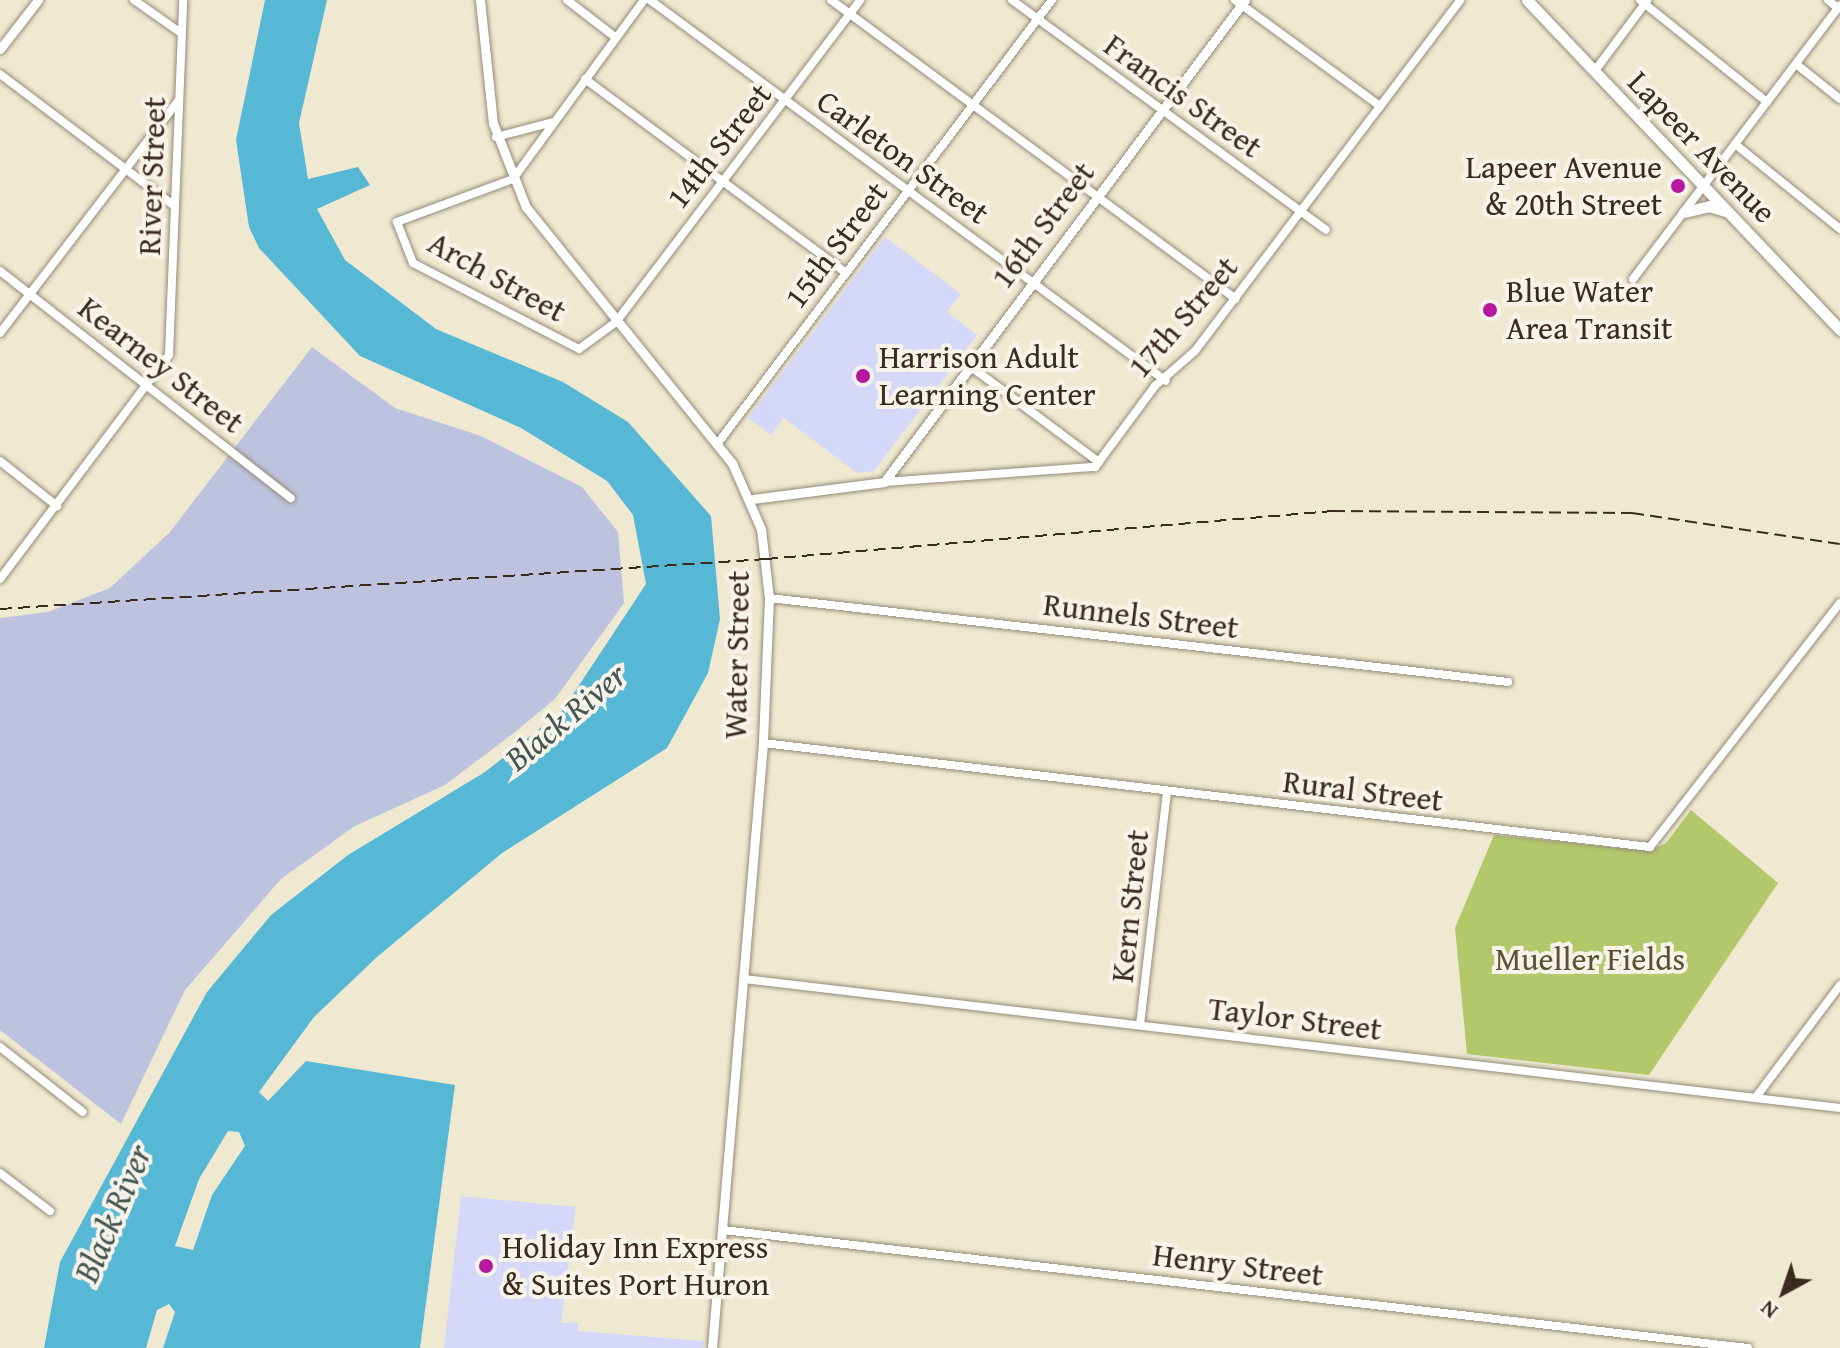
<!DOCTYPE html>
<style>
body{margin:0}
#map{position:relative;width:1840px;height:1348px;overflow:hidden;background:#efe9d1;font-family:"Gentium Book Plus",serif}
div>[style]{position:absolute}
[style*='--x']{left:calc(var(--x)*1px);top:calc(var(--y)*1px);width:calc(var(--w)*1px);rotate:calc(var(--a)*1deg)}
.built>*{inset:0;background:#d5d8f9}
.industrial>*{inset:0;background:#bdc3de}
.green>*{inset:0;background:#b3c76b}
.water>*{inset:0;background:#57b8d6}
.roads{filter:drop-shadow(0 0 2px #958a78) drop-shadow(0 0 2px #958a78)}
.minor>*{height:8px;margin:-4px;padding:0 4px;transform-origin:4px;border-radius:4px;background:#fff}
.tertiary>*{height:9px;margin:-4.5px;padding:0 4.5px;transform-origin:4.5px;border-radius:4.5px;background:#fff}
.secondary>*{height:11px;margin:-5.5px;padding:0 5.5px;transform-origin:5.5px;border-radius:5.5px;background:#fff}
.rail>*{height:2px;margin-top:-1px;transform-origin:0;background:repeating-linear-gradient(90deg,#3b2a1e 0 12px,transparent 0 18px)}
.dots>*{width:22px;height:22px;translate:-50% -50%;box-sizing:border-box;border:4px solid #f7f3e8;border-radius:50%}
span{translate:-50% -50%;white-space:nowrap;text-align:center;line-height:1.15;-webkit-text-stroke:8px #f7f3e8;paint-order:stroke}
.street-label{font-size:32px;color:#3b2a1e}
.poi-label{font-size:32px;color:#3b2a1e}
.right{translate:-100% -50%;text-align:right}
.left{translate:0 -50%;text-align:left}
.park-label{font-size:32px;color:#595131}
.water-label{font-size:34px;color:#435555;font-style:italic}
.north{position:absolute;left:1744px;top:1252px;width:80px;height:80px;-webkit-text-stroke:6px #f7f3e8;paint-order:stroke;rotate:220deg;font-size:22px;font-weight:700;line-height:32px;text-align:center;color:#3b2a1e}
.north::after{content:'';display:block;margin:auto;width:28px;height:36px;background:#3b2a1e;clip-path:polygon(50% 0,100% 100%,50% 72%,0 100%)}
</style>
<div id="map">
<div class="built">
<i style="clip-path:polygon(885px 237px,961px 294px,947px 312px,977px 335px,874px 471px,857px 473px,784px 418px,771px 435px,748px 418px)"></i>
<i style="clip-path:polygon(461px 1196px,576px 1207px,561px 1323px,578px 1322px,578px 1331px,704px 1341px,703px 1348px,444px 1348px)"></i>
</div>
<div class="industrial">
<i style="clip-path:polygon(312px 347px,395px 408px,481px 436px,582px 487px,618px 532px,624px 603px,555px 699px,515px 732px,445px 785px,355px 826px,281px 879px,185px 990px,121px 1124px,0 1030px,0 618px,48px 612px,110px 588px,170px 532px)"></i>
</div>
<div class="green">
<i style="clip-path:polygon(1691px 810px,1778px 883px,1649px 1075px,1467px 1054px,1455px 928px,1494px 835px,1649px 851px,1666px 843px)"></i>
</div>
<div class="water">
<i style="clip-path:polygon(evenodd,265px 0,327px 0,299px 123px,308px 179px,358px 167px,370px 185px,317px 209px,345px 260px,436px 329px,563px 382px,628px 422px,711px 516px,720px 619px,708px 673px,667px 748px,502px 853px,377px 957px,314px 1017px,259px 1092px,268px 1101px,306px 1061px,455px 1085px,420px 1348px,163px 1348px,175px 1312px,169px 1304px,157px 1310px,146px 1348px,44px 1348px,60px 1262px,207px 992px,271px 915px,348px 855px,485px 772px,562px 711px,646px 584px,633px 515px,607px 481px,521px 428px,360px 356px,259px 248px,249px 227px,236px 140px,265px 0,228px 1131px,239px 1132px,245px 1146px,212px 1195px,193px 1250px,175px 1246px,199px 1179px,228px 1131px)"></i>
</div>
<div class="roads">
<div class="minor">
<i style="--x:134;--y:0;--w:57;--a:35.1"></i>
<i style="--x:567;--y:0;--w:61;--a:37.6"></i>
<i style="--x:644;--y:0;--w:222;--a:126.2"></i>
<i style="--x:513;--y:179;--w:124;--a:159.7"></i>
<i style="--x:397;--y:222;--w:44;--a:68.7"></i>
<i style="--x:413;--y:263;--w:187;--a:27.4"></i>
<i style="--x:579;--y:349;--w:46;--a:-36.1"></i>
<i style="--x:616;--y:322;--w:404;--a:-52.8"></i>
<i style="--x:650;--y:0;--w:641;--a:36.44"></i>
<i style="--x:831;--y:0;--w:503;--a:36.44"></i>
<i style="--x:1012;--y:0;--w:389;--a:36.2"></i>
<i style="--x:1235;--y:0;--w:180;--a:36.2"></i>
<i style="--x:1640;--y:0;--w:163;--a:38.8"></i>
<i style="--x:1828;--y:0;--w:13;--a:39"></i>
<i style="--x:1796;--y:64;--w:56;--a:38.5"></i>
<i style="--x:1594;--y:72;--w:89;--a:-53.3"></i>
<i style="--x:0;--y:74;--w:216;--a:37.1"></i>
<i style="--x:585;--y:79;--w:324;--a:36.6"></i>
<i style="--x:496;--y:137;--w:59;--a:-14.7"></i>
<i style="--x:1735;--y:144;--w:135;--a:39"></i>
<i style="--x:0;--y:271;--w:369;--a:38"></i>
<i style="--x:1633;--y:279;--w:343;--a:-52.9"></i>
<i style="--x:0;--y:333;--w:292;--a:-52.5"></i>
<i style="--x:970;--y:366;--w:161;--a:36.7"></i>
<i style="--x:718;--y:443;--w:555;--a:-52.99"></i>
<i style="--x:0;--y:461;--w:73;--a:38.3"></i>
<i style="--x:884;--y:482;--w:212;--a:-4.1"></i>
<i style="--x:1095;--y:467;--w:101;--a:-53.5"></i>
<i style="--x:1155;--y:386;--w:53;--a:-41.2"></i>
<i style="--x:1195;--y:351;--w:440;--a:-52.9"></i>
<i style="--x:0;--y:579;--w:281;--a:-53"></i>
<i style="--x:169;--y:355;--w:355;--a:-87.7"></i>
<i style="--x:769;--y:598;--w:744;--a:6.48"></i>
<i style="--x:763;--y:743;--w:893;--a:6.69"></i>
<i style="--x:1650;--y:847;--w:309;--a:-52.1"></i>
<i style="--x:744;--y:979;--w:1104;--a:6.71"></i>
<i style="--x:1140;--y:1025;--w:234;--a:-83.4"></i>
<i style="--x:0;--y:1047;--w:105;--a:38.1"></i>
<i style="--x:1756;--y:1097;--w:140;--a:-53.1"></i>
<i style="--x:0;--y:1173;--w:63;--a:37.2"></i>
<i style="--x:723;--y:1230;--w:1032;--a:6.57"></i>
</div>
<div class="tertiary">
<i style="--x:480;--y:0;--w:124;--a:84"></i>
<i style="--x:493;--y:123;--w:90;--a:68.6"></i>
<i style="--x:526;--y:207;--w:329;--a:51.2"></i>
<i style="--x:732;--y:463;--w:72;--a:66.3"></i>
<i style="--x:761;--y:529;--w:69;--a:83.4"></i>
<i style="--x:769;--y:598;--w:145;--a:92.4"></i>
<i style="--x:763;--y:743;--w:607;--a:94.82"></i>
<i style="--x:0;--y:49;--w:62;--a:-52.2"></i>
<i style="--x:753;--y:499;--w:132;--a:-7.4"></i>
<i style="--x:884;--y:482;--w:602;--a:-53.17"></i>
</div>
<div class="secondary">
<i style="--x:1527;--y:0;--w:455;--a:46.5"></i>
<i style="--x:1684;--y:212;--w:26;--a:-13"></i>
<i style="--x:1709;--y:206;--w:17;--a:17"></i>
</div>
</div>
<div class="rail">
<i style="--x:0;--y:609;--w:768;--a:-3.73"></i>
<i style="--x:766;--y:559;--w:569;--a:-4.84"></i>
<i style="--x:1333;--y:511;--w:299;--a:0.4"></i>
<i style="--x:1632;--y:513;--w:210;--a:8.5"></i>
</div>
<div class="dots">
<i style="left:1678px;top:186px;background:#b5179e"></i>
<i style="left:1490px;top:310px;background:#b5179e"></i>
<i style="left:863px;top:376px;background:#b5179e"></i>
<i style="left:486px;top:1266px;background:#b5179e"></i>
</div>
<div class="street-label">
<span style="left:1183px;top:96px;rotate:36deg">Francis Street</span>
<span style="left:719px;top:146px;rotate:-52deg">14th Street</span>
<span style="left:1702px;top:147px;rotate:46deg">Lapeer Avenue</span>
<span style="left:903px;top:157px;rotate:36deg">Carleton Street</span>
<span style="left:152px;top:176px;rotate:-88deg">River Street</span>
<span style="left:1043px;top:225px;rotate:-53deg">16th Street</span>
<span style="left:836px;top:245px;rotate:-53deg">15th Street</span>
<span style="left:497px;top:277px;rotate:29deg">Arch Street</span>
<span style="left:1183px;top:317px;rotate:-49deg">17th Street</span>
<span style="left:161px;top:365px;rotate:38deg">Kearney Street</span>
<span style="left:1141px;top:616px;rotate:7deg">Runnels Street</span>
<span style="left:737px;top:655px;rotate:-89deg">Water Street</span>
<span style="left:1363px;top:791px;rotate:7deg">Rural Street</span>
<span style="left:1130px;top:906px;rotate:-84deg">Kern Street</span>
<span style="left:1295px;top:1019px;rotate:7deg">Taylor Street</span>
<span style="left:1238px;top:1265px;rotate:7deg">Henry Street</span>
</div>
<div class="poi-label">
<span class="right" style="left:1662px;top:186px">Lapeer Avenue<br>&amp; 20th Street</span>
<span class="left" style="left:1506px;top:310px">Blue Water<br>Area Transit</span>
<span class="left" style="left:879px;top:376px">Harrison Adult<br>Learning Center</span>
<span class="left" style="left:502px;top:1266px">Holiday Inn Express<br>&amp; Suites Port Huron</span>
</div>
<div class="park-label">
<span style="left:1590px;top:959px">Mueller Fields</span>
</div>
<div class="water-label">
<span style="left:565px;top:716px;rotate:-40deg">Black River</span>
<span style="left:112px;top:1213px;rotate:-67deg">Black River</span>
</div>
<div class="north">N</div>
</div>
